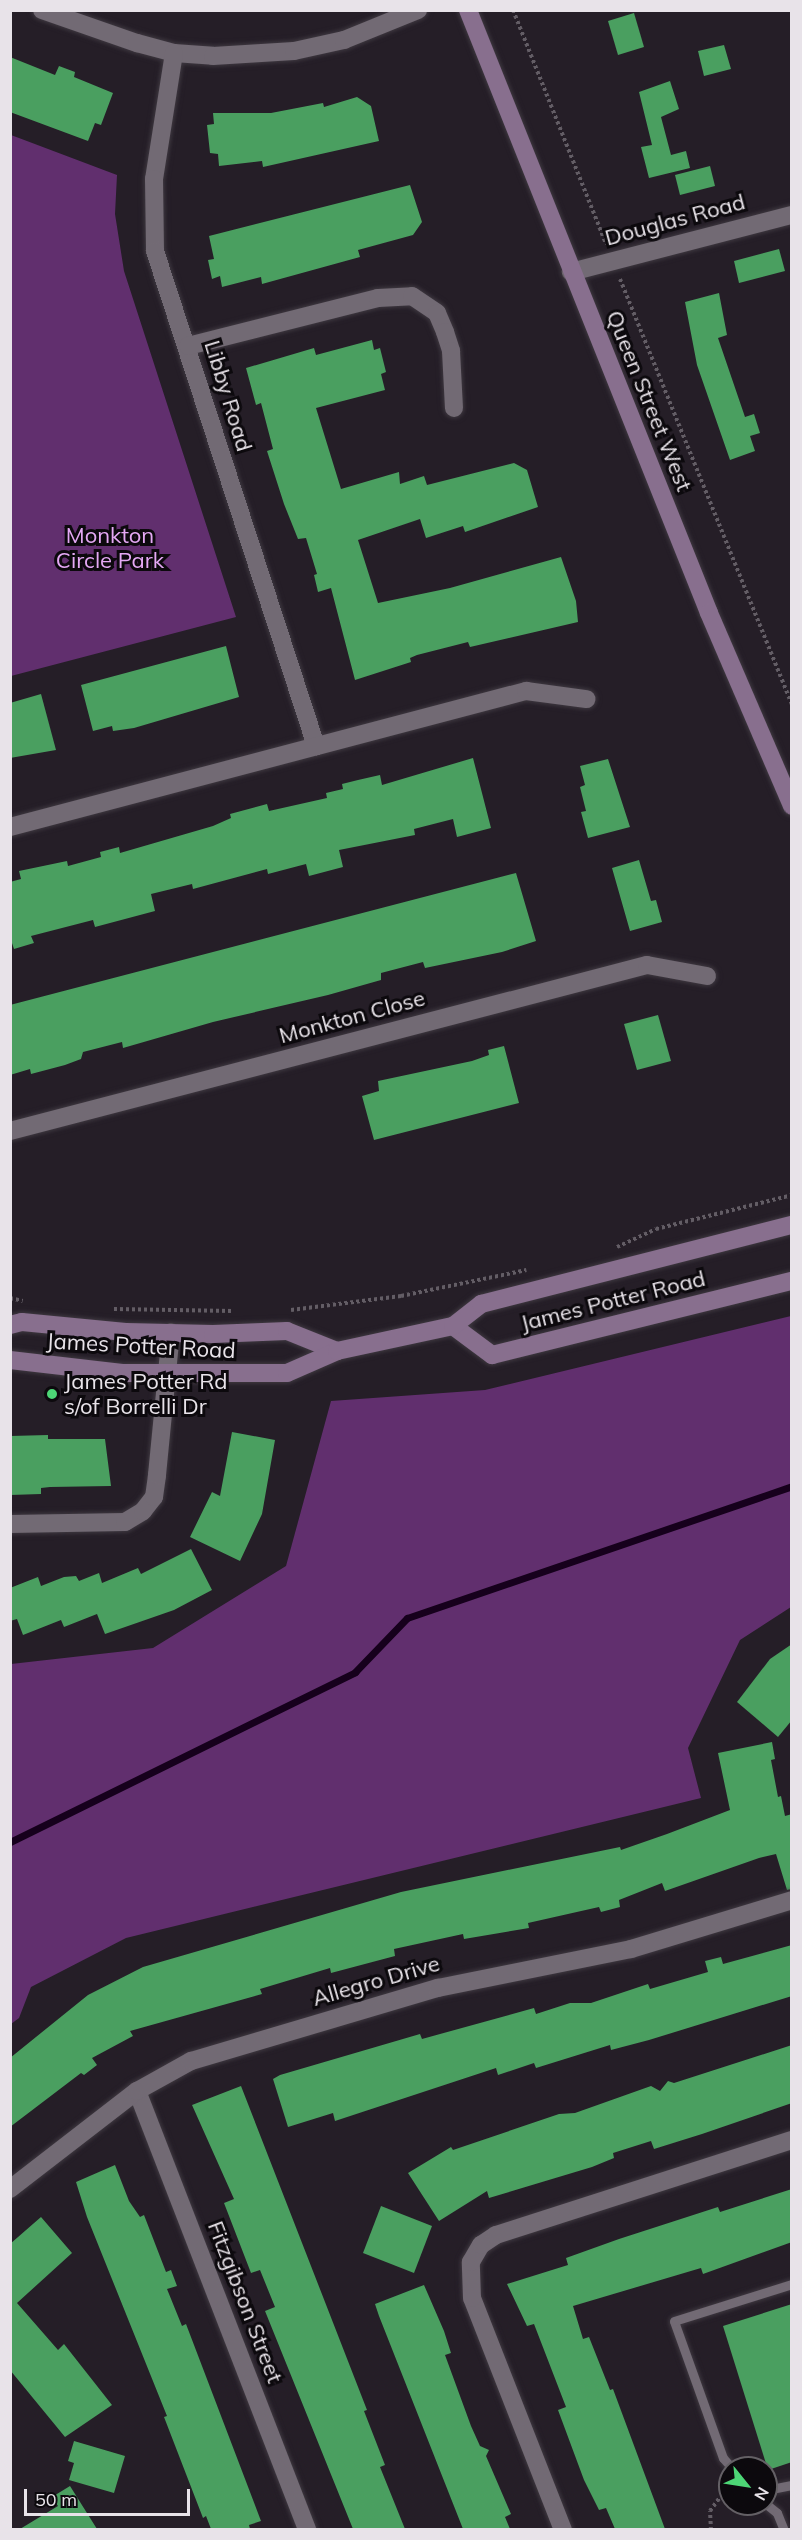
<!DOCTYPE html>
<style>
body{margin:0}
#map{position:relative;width:802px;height:2540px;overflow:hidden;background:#251e27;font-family:Mulish,sans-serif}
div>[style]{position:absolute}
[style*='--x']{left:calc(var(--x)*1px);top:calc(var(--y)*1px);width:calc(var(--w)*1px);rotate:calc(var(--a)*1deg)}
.green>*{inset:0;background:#612f6e}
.stream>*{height:7px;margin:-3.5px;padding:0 3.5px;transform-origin:3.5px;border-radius:3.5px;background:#16001c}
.building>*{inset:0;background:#4a9f60}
.path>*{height:4px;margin-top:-2px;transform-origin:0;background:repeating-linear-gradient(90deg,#635d65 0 3px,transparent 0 6px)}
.roads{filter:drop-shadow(0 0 2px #3e3840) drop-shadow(0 0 2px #3e3840)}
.service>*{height:9px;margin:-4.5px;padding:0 4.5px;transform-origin:4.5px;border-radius:4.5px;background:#726a74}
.minor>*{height:18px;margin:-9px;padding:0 9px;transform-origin:9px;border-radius:9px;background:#726a74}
.secondary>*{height:18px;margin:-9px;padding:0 9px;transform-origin:9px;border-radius:9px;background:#886f8e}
.dots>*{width:16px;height:16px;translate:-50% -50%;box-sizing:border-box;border:3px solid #0c090d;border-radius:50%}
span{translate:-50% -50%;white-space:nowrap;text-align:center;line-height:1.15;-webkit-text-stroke:6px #0c090d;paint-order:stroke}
.street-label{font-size:22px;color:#e8e3e9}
.park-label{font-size:22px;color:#e5a8f5}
.poi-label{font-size:22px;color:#e8e3e9}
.left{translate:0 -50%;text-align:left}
.frame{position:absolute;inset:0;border:12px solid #e8e3e9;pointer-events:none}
.north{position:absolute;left:718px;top:2456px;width:60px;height:60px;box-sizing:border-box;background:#0c090d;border:2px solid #646065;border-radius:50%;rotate:120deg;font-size:16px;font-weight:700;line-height:24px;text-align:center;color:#e8e3e9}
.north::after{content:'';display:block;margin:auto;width:21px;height:27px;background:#4dd676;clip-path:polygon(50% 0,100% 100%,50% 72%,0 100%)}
.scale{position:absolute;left:24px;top:2489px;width:166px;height:27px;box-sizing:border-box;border:3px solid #e8e3e9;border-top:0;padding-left:8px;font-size:18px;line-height:21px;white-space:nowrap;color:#e8e3e9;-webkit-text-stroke:4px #0c090d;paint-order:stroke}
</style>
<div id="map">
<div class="green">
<i style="clip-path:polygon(11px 135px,117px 175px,115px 214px,124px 271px,236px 617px,11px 676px)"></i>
<i style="clip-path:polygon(791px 1316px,791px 1607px,740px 1640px,688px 1748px,701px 1798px,126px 1938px,31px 1987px,19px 2018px,11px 2024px,11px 1664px,153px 1648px,286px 1566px,331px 1401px,485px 1390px)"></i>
</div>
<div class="stream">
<i style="--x:10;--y:1842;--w:385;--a:-26.2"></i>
<i style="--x:355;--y:1672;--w:75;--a:-46.1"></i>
<i style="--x:407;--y:1618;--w:407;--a:-18.9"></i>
</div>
<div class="building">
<i style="clip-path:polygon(634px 13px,644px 47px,618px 55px,608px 21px)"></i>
<i style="clip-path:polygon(724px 45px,731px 69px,704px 76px,698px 51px)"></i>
<i style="clip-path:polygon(10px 57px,55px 75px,59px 66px,75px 72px,74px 77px,113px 93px,101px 125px,95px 123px,88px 141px,10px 112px)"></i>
<i style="clip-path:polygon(670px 81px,679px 109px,661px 117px,671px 155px,686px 151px,690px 168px,649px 178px,641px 147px,652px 145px,639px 92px)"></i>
<i style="clip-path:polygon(357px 97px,371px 106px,379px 141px,263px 167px,262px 161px,219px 166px,218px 154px,210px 153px,207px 125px,214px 124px,213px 113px,271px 113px,323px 103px,324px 107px)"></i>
<i style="clip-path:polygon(710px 166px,715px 186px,680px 195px,675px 175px)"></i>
<i style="clip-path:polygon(410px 185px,422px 222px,413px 235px,358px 250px,360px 257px,262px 284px,261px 277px,222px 287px,220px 276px,212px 279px,208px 260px,214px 259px,209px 236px)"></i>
<i style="clip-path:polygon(779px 249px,785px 271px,739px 283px,734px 261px)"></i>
<i style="clip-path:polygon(719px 293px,727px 335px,718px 338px,745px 417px,754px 414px,760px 433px,750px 436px,755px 451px,730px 460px,697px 365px,685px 302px)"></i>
<i style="clip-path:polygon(372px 340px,374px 350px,380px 348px,386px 372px,381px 374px,385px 390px,316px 408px,341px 489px,399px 472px,400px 484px,424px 476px,427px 485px,514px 463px,527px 470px,538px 507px,465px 532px,463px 526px,426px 538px,420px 519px,358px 540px,378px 603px,450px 588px,561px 557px,576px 601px,578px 622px,470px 647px,468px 642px,417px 655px,410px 658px,411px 662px,355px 680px,331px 588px,318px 592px,314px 575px,317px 574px,306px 538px,298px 539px,284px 504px,267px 451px,273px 449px,261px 403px,256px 405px,246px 368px,314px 348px,316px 355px)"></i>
<i style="clip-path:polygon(226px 646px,239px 697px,134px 728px,113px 731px,112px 726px,93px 731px,81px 685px)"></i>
<i style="clip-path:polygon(41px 694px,56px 750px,10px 758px,10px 703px)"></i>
<i style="clip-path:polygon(473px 758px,491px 828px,457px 837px,453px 819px,414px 829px,415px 835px,339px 850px,343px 867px,309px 876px,306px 864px,268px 874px,267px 869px,193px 889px,192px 884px,151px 894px,155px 911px,95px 927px,93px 920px,31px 936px,34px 943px,14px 949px,10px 937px,10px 882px,21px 879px,19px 871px,67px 861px,68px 866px,101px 857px,100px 852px,119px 847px,120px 853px,213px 826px,231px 818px,230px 814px,267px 804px,269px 811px,327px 798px,326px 793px,343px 789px,342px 784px,358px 780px,380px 775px,382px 785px)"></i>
<i style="clip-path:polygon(608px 759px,630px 827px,588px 838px,581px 812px,586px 811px,580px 787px,585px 785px,580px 766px)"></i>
<i style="clip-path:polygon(639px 860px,651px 901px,656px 900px,662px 922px,630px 931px,612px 868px)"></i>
<i style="clip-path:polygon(516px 873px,536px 941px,502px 952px,425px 968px,423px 962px,381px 973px,381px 980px,328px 995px,213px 1022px,123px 1048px,122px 1042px,83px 1052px,81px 1059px,65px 1065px,31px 1074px,30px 1069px,10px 1075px,10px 1005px)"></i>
<i style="clip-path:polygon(658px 1015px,671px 1061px,637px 1070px,624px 1024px)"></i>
<i style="clip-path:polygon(504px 1046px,519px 1103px,374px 1140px,362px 1096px,379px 1091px,378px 1081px,472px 1061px,489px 1055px,488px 1050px)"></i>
<i style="clip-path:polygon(232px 1432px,275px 1440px,262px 1514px,240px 1561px,190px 1537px,212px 1492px,220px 1496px)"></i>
<i style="clip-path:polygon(48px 1435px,48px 1439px,105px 1439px,111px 1486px,50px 1487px,41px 1488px,41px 1494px,10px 1495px,10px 1436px)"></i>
<i style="clip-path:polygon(191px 1549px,212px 1590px,174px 1610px,105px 1634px,97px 1614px,64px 1627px,61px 1620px,23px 1635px,17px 1619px,10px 1621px,10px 1588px,38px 1577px,41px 1586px,64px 1577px,76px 1576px,79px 1581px,99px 1573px,102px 1583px,138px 1568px,141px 1574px)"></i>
<i style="clip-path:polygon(792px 1644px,792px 1720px,778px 1737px,737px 1702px,770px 1659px)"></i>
<i style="clip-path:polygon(772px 1742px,775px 1759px,771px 1760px,778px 1797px,781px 1796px,785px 1816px,792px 1814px,792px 1889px,787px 1890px,776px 1854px,759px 1858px,665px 1891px,662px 1883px,619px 1900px,620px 1907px,601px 1912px,599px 1907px,528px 1923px,529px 1928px,464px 1939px,463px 1934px,394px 1949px,395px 1956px,331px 1973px,330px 1968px,260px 1989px,262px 1994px,130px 2031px,133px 2036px,92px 2058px,97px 2065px,84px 2075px,81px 2073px,10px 2127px,10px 2058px,88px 1995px,143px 1967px,401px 1892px,620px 1847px,621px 1850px,667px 1834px,730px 1810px,718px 1753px)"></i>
<i style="clip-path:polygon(792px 1945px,792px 1996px,649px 2040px,611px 2050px,610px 2045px,536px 2068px,534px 2063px,498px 2075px,496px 2068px,335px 2121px,333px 2113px,288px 2127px,273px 2079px,280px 2075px,420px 2034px,422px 2039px,534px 2008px,536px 2014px,570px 2003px,591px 2003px,648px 1984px,650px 1989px,708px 1972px,705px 1961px,721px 1957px,723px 1964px)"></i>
<i style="clip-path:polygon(792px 2045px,792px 2103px,702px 2134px,654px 2149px,651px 2141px,613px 2153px,614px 2158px,592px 2167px,489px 2198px,487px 2191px,439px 2221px,408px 2173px,451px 2147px,453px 2150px,559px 2114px,575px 2113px,651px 2086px,660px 2091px,668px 2081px,674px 2083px)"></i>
<i style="clip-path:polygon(241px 2086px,367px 2410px,364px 2411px,385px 2465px,380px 2467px,405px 2529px,353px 2529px,265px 2311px,275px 2307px,260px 2270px,251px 2273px,224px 2203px,234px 2199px,192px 2105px)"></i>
<i style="clip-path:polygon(115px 2165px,129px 2201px,140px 2217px,144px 2215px,166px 2272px,171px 2270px,177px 2286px,167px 2289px,182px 2326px,186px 2324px,261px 2521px,249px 2525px,250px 2529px,211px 2529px,206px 2516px,203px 2518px,164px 2417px,167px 2416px,87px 2217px,76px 2182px)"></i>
<i style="clip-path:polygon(792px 2189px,792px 2242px,703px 2274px,701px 2268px,573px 2306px,583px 2339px,589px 2337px,610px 2390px,613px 2389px,665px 2529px,615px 2529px,606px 2508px,599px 2510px,584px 2480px,558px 2410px,566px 2407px,534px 2324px,527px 2326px,507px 2284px,568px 2265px,566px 2258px,619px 2239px,718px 2207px,720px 2212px)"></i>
<i style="clip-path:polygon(381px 2206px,432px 2226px,414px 2273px,363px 2253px)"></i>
<i style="clip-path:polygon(41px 2217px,72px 2253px,17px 2303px,58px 2350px,64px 2344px,112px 2405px,65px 2437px,10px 2370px,10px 2244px)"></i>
<i style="clip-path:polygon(424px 2285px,444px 2331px,451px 2353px,445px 2355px,471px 2426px,480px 2446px,489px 2450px,486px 2456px,511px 2514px,505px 2517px,510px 2529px,463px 2529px,379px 2316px,375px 2304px)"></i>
<i style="clip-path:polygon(792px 2304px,792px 2462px,768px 2470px,723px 2326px)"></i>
<i style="clip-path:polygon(74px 2441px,125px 2456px,114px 2493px,69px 2480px,74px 2463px,68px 2461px)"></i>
<i style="clip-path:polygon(70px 2486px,97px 2529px,20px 2529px,58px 2506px,52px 2497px)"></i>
</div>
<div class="path">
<i style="--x:513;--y:10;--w:252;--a:68.3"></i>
<i style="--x:620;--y:279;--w:459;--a:68"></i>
<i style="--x:617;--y:1247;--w:43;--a:-24.8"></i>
<i style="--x:656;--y:1229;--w:140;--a:-14"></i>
<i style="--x:10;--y:1298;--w:13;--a:13"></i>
<i style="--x:114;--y:1309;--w:119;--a:1"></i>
<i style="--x:291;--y:1310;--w:111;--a:-7.3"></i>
<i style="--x:401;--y:1296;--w:128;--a:-11.7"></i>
<i style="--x:711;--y:2530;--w:19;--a:-93"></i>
<i style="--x:710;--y:2511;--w:17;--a:-54"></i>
</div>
<div class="roads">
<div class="service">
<i style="--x:732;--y:2468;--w:13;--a:-132"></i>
<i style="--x:723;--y:2458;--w:145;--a:-109.7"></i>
<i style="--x:674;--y:2321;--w:124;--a:-17.4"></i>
<i style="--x:766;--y:2490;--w:26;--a:-11"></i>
<i style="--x:766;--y:2504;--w:14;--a:39"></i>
<i style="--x:777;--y:2513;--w:18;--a:68"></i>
</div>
<div class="minor">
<i style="--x:42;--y:10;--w:101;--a:19.2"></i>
<i style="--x:137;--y:43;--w:38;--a:15"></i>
<i style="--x:174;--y:53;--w:39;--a:4"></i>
<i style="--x:213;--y:56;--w:81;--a:-3.5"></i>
<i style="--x:294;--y:51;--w:51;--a:-12.4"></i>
<i style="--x:344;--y:40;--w:80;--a:-22.1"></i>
<i style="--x:174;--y:53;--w:128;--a:99"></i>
<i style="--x:154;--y:179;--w:72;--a:89.2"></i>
<i style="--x:155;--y:251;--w:521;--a:71.98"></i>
<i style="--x:571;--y:272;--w:228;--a:-14.5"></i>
<i style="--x:188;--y:346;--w:196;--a:-14.2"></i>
<i style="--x:378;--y:298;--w:34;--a:-3"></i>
<i style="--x:412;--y:296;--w:30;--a:34"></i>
<i style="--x:437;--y:313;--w:21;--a:67"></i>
<i style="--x:445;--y:332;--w:20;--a:72"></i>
<i style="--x:451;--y:351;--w:57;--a:87"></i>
<i style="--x:10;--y:827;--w:534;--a:-14.77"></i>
<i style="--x:526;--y:691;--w:61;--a:7.6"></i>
<i style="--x:10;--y:1131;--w:658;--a:-14.61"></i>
<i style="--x:647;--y:965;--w:61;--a:10.4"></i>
<i style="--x:10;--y:1524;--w:115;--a:-1"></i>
<i style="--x:125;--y:1522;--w:21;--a:-31"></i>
<i style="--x:143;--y:1511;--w:18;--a:-52"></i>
<i style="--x:154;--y:1497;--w:22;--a:-82"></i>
<i style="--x:157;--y:1475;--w:143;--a:-84.4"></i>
<i style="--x:137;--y:2091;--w:471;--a:68.8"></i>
<i style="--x:10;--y:2189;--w:160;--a:-37.7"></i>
<i style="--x:137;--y:2091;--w:62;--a:-29.1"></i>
<i style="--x:191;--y:2061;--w:258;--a:-16.5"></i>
<i style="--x:438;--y:1988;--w:197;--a:-11.4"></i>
<i style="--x:631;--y:1949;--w:168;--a:-16.9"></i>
<i style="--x:563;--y:2530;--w:249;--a:-111.4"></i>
<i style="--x:472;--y:2298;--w:36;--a:-92"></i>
<i style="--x:471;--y:2262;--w:20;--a:-60"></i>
<i style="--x:481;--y:2245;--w:18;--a:-34"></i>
<i style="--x:496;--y:2235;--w:311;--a:-17.8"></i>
</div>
<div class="secondary">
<i style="--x:468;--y:10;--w:649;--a:68.21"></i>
<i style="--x:709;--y:613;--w:210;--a:66.7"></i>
<i style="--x:10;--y:1325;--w:12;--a:-14"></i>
<i style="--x:22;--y:1322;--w:104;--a:5.5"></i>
<i style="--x:126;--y:1332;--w:87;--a:1.3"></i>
<i style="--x:213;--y:1334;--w:74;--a:-2.3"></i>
<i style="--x:287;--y:1331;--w:54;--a:21.8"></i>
<i style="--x:453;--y:1326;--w:49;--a:36.6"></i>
<i style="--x:492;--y:1355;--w:309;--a:-13.9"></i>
<i style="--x:10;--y:1360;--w:113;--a:6.6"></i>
<i style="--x:122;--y:1373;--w:165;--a:0"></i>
<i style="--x:287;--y:1373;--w:55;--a:-23.7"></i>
<i style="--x:337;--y:1351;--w:119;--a:-12.2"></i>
<i style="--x:453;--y:1326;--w:36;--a:-38"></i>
<i style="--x:481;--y:1304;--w:321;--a:-14.3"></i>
</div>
</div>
<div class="dots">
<i style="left:52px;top:1394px;background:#4dd676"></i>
</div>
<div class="street-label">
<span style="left:675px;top:220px;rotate:-15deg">Douglas Road</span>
<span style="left:228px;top:396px;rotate:73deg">Libby Road</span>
<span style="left:649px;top:401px;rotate:68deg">Queen Street West</span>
<span style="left:352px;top:1017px;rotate:-15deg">Monkton Close</span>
<span style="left:613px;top:1301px;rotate:-14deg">James Potter Road</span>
<span style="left:141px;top:1346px;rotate:3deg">James Potter Road</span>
<span style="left:376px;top:1981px;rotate:-16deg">Allegro Drive</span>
<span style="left:245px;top:2302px;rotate:69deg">Fitzgibson Street</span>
</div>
<div class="park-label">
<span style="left:110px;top:548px">Monkton<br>Circle Park</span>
</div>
<div class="poi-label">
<span class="left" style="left:64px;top:1394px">James Potter Rd<br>s/of Borrelli Dr</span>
</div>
<div class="frame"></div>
<div class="north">N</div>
<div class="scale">50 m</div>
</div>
